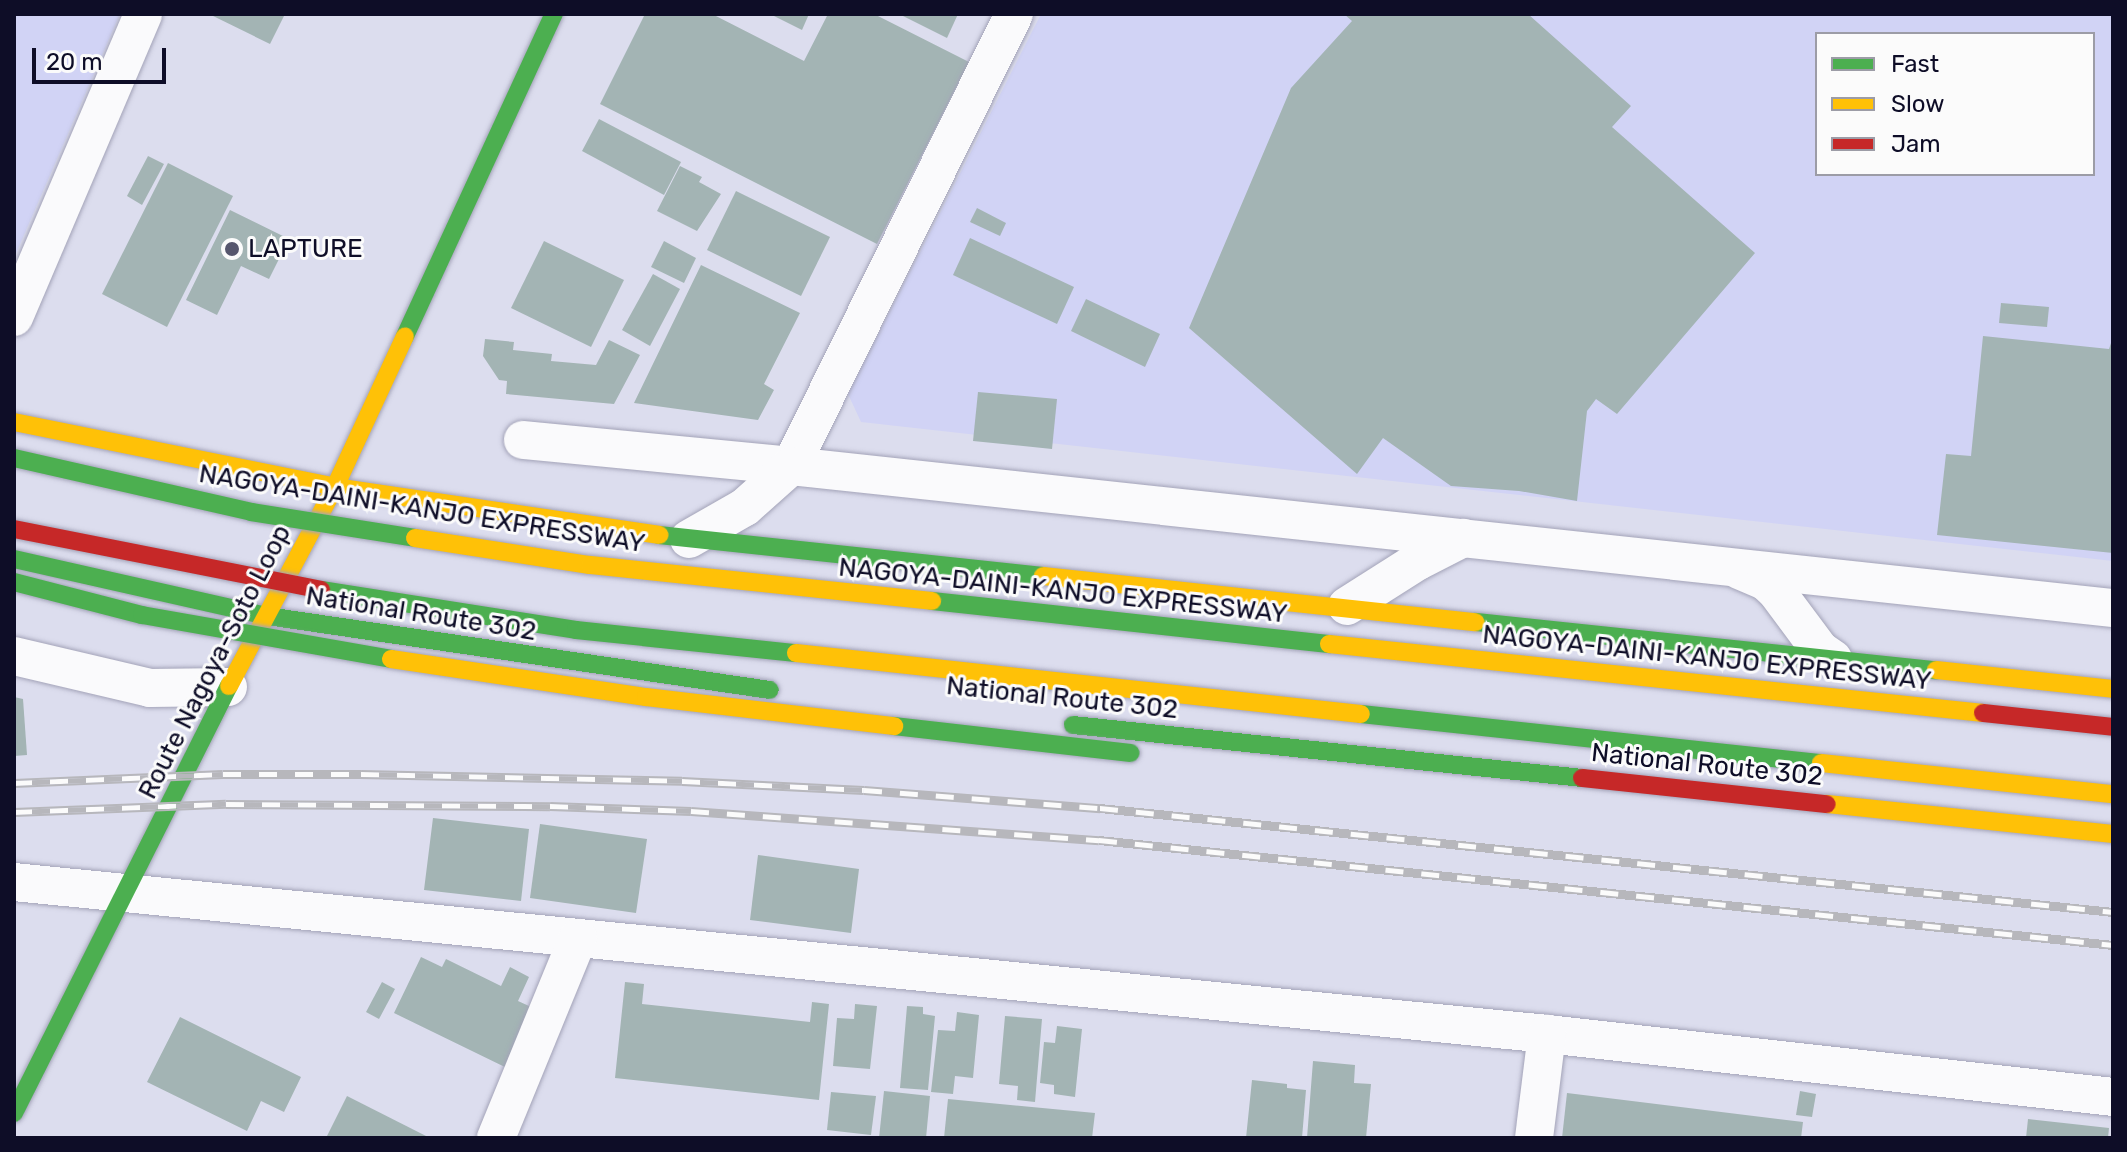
<!DOCTYPE html>
<style>
body{margin:0}
#map{position:relative;width:2127px;height:1152px;overflow:hidden;background:#dcddee;font-family:Rubik,sans-serif}
div>[style]{position:absolute}
[style*='--x']{left:calc(var(--x)*1px);top:calc(var(--y)*1px);width:calc(var(--w)*1px);rotate:calc(var(--a)*1deg)}
.built>*{inset:0;background:#d1d3f5}
.building>*{inset:0;background:#a3b4b4}
.roads{filter:drop-shadow(0 0 2px #a3a3b8) drop-shadow(0 0 2px #a3a3b8)}
.street>*{height:38px;margin:-19px;padding:0 19px;transform-origin:19px;border-radius:19px;background:#fafafc}
.fast>*{height:18px;margin:-9px;padding:0 9px;transform-origin:9px;border-radius:9px;background:#4caf50}
.slow>*{height:18px;margin:-9px;padding:0 9px;transform-origin:9px;border-radius:9px;background:#ffc107}
.jam>*{height:18px;margin:-9px;padding:0 9px;transform-origin:9px;border-radius:9px;background:#c62828}
.rail>*{height:9px;margin-top:-4.5px;transform-origin:0;background:repeating-linear-gradient(90deg,#fbfbfb 0 18px,#b7b7bc 0 36px);box-sizing:border-box;border-block:2px solid #b7b7bc}
.bridges{filter:drop-shadow(0 0 2px #a3a3b8) drop-shadow(0 0 2px #a3a3b8)}
.fast-bridge>*{height:18px;margin:-9px;padding:0 9px;transform-origin:9px;border-radius:9px;background:#4caf50}
.slow-bridge>*{height:18px;margin:-9px;padding:0 9px;transform-origin:9px;border-radius:9px;background:#ffc107}
.jam-bridge>*{height:18px;margin:-9px;padding:0 9px;transform-origin:9px;border-radius:9px;background:#c62828}
.dots>*{width:22px;height:22px;translate:-50% -50%;box-sizing:border-box;border:4px solid #fbfbfb;border-radius:50%}
span{translate:-50% -50%;white-space:nowrap;text-align:center;line-height:1.15;-webkit-text-stroke:6px #fbfbfb;paint-order:stroke}
.poi-label{font-size:26px;color:#0e0d27}
.left{translate:0 -50%;text-align:left}
.street-label{font-size:26px;color:#0e0d27}
.frame{position:absolute;inset:0;border:16px solid #0e0d27;pointer-events:none}
.legend{position:absolute;left:1815px;top:32px;width:280px;height:144px;box-sizing:border-box;background:#fbfbfb;border:2px solid #9c9ca6;margin:0;padding:10px 14px;list-style:none;font-size:24px;color:#0e0d27}
.legend li{display:flex;align-items:center;gap:16px;height:40px}
.legend b{width:40px;border:2px solid #9c9ca6}
.scale{position:absolute;left:32px;top:48px;width:134px;height:36px;box-sizing:border-box;border:4px solid #0e0d27;border-top:0;padding-left:10px;font-size:24px;line-height:28px;white-space:nowrap;color:#0e0d27;-webkit-text-stroke:6px #fbfbfb;paint-order:stroke}
</style>
<div id="map">
<div class="built">
<i style="clip-path:polygon(14px 14px,120px 14px,14px 258px)"></i>
<i style="clip-path:polygon(evenodd,1041px 14px,2113px 14px,2113px 561px,861px 422px,848px 394px,1041px 14px,1817px 34px,2093px 34px,2093px 174px,1817px 174px,1817px 34px)"></i>
</div>
<div class="building">
<i style="clip-path:polygon(209px 14px,285px 14px,270px 44px)"></i>
<i style="clip-path:polygon(645px 14px,712px 14px,804px 61px,828px 14px,874px 14px,969px 62px,877px 244px,600px 104px)"></i>
<i style="clip-path:polygon(770px 14px,809px 14px,802px 30px)"></i>
<i style="clip-path:polygon(899px 14px,958px 14px,947px 38px)"></i>
<i style="clip-path:polygon(1344px 14px,1528px 14px,1631px 106px,1612px 127px,1755px 253px,1617px 414px,1596px 399px,1587px 411px,1577px 501px,1519px 491px,1451px 486px,1383px 438px,1357px 474px,1189px 328px,1291px 88px,1352px 21px)"></i>
<i style="clip-path:polygon(599px 119px,681px 162px,664px 195px,582px 151px)"></i>
<i style="clip-path:polygon(148px 156px,164px 164px,142px 205px,127px 196px)"></i>
<i style="clip-path:polygon(168px 163px,233px 196px,167px 327px,102px 294px)"></i>
<i style="clip-path:polygon(680px 166px,702px 177px,699px 182px,721px 194px,697px 231px,657px 211px)"></i>
<i style="clip-path:polygon(736px 191px,830px 237px,801px 296px,707px 250px)"></i>
<i style="clip-path:polygon(977px 208px,1006px 223px,1000px 236px,970px 222px)"></i>
<i style="clip-path:polygon(230px 210px,289px 239px,269px 279px,241px 266px,217px 315px,186px 300px)"></i>
<i style="clip-path:polygon(970px 238px,1074px 287px,1057px 324px,953px 275px)"></i>
<i style="clip-path:polygon(544px 241px,624px 280px,591px 347px,511px 308px)"></i>
<i style="clip-path:polygon(664px 241px,696px 258px,684px 283px,651px 267px)"></i>
<i style="clip-path:polygon(701px 265px,800px 313px,764px 384px,774px 390px,758px 420px,634px 403px)"></i>
<i style="clip-path:polygon(653px 274px,680px 289px,650px 346px,622px 330px)"></i>
<i style="clip-path:polygon(1086px 299px,1160px 334px,1145px 367px,1071px 331px)"></i>
<i style="clip-path:polygon(2001px 303px,2049px 307px,2047px 327px,1999px 323px)"></i>
<i style="clip-path:polygon(1983px 336px,2109px 349px,2113px 337px,2113px 553px,1937px 535px,1946px 454px,1971px 456px)"></i>
<i style="clip-path:polygon(485px 339px,514px 342px,513px 350px,552px 354px,551px 361px,596px 365px,609px 340px,640px 355px,614px 404px,506px 394px,507px 381px,499px 380px,483px 356px)"></i>
<i style="clip-path:polygon(978px 392px,1057px 399px,1052px 449px,973px 441px)"></i>
<i style="clip-path:polygon(14px 697px,23px 699px,27px 755px,14px 756px)"></i>
<i style="clip-path:polygon(433px 818px,529px 829px,521px 901px,424px 890px)"></i>
<i style="clip-path:polygon(540px 824px,647px 839px,636px 913px,530px 898px)"></i>
<i style="clip-path:polygon(758px 855px,859px 869px,851px 933px,750px 920px)"></i>
<i style="clip-path:polygon(421px 957px,442px 967px,446px 959px,501px 986px,510px 967px,529px 977px,518px 1001px,540px 1011px,511px 1070px,394px 1013px)"></i>
<i style="clip-path:polygon(382px 982px,395px 989px,379px 1019px,366px 1012px)"></i>
<i style="clip-path:polygon(625px 982px,644px 984px,642px 1004px,810px 1022px,812px 1002px,829px 1004px,819px 1100px,615px 1078px)"></i>
<i style="clip-path:polygon(855px 1004px,877px 1006px,870px 1069px,833px 1066px,837px 1018px,854px 1019px)"></i>
<i style="clip-path:polygon(907px 1006px,923px 1007px,923px 1014px,935px 1016px,928px 1090px,900px 1088px)"></i>
<i style="clip-path:polygon(957px 1012px,979px 1015px,973px 1078px,955px 1076px,953px 1094px,931px 1092px,938px 1030px,955px 1031px)"></i>
<i style="clip-path:polygon(1005px 1016px,1042px 1019px,1035px 1102px,1017px 1100px,1018px 1086px,999px 1084px)"></i>
<i style="clip-path:polygon(180px 1017px,301px 1077px,284px 1112px,261px 1101px,247px 1131px,147px 1082px)"></i>
<i style="clip-path:polygon(1057px 1026px,1082px 1029px,1075px 1097px,1054px 1094px,1054px 1085px,1040px 1083px,1044px 1042px,1055px 1043px)"></i>
<i style="clip-path:polygon(1313px 1061px,1355px 1065px,1354px 1083px,1371px 1084px,1366px 1138px,1307px 1138px)"></i>
<i style="clip-path:polygon(1252px 1080px,1287px 1084px,1287px 1088px,1306px 1090px,1302px 1138px,1246px 1138px)"></i>
<i style="clip-path:polygon(884px 1091px,930px 1096px,926px 1138px,879px 1138px)"></i>
<i style="clip-path:polygon(1800px 1091px,1816px 1094px,1812px 1117px,1796px 1115px)"></i>
<i style="clip-path:polygon(831px 1092px,876px 1096px,871px 1135px,827px 1130px)"></i>
<i style="clip-path:polygon(1567px 1093px,1803px 1122px,1801px 1138px,1562px 1138px)"></i>
<i style="clip-path:polygon(347px 1096px,430px 1138px,326px 1138px)"></i>
<i style="clip-path:polygon(948px 1099px,1095px 1113px,1092px 1138px,944px 1138px)"></i>
<i style="clip-path:polygon(2028px 1119px,2109px 1128px,2108px 1138px,2026px 1138px)"></i>
</div>
<div class="roads">
<div class="street">
<i style="--x:14;--y:317;--w:329;--a:-66.9"></i>
<i style="--x:523;--y:440;--w:269;--a:5.5"></i>
<i style="--x:791;--y:466;--w:504;--a:-63.74"></i>
<i style="--x:689;--y:539;--w:64;--a:-29.7"></i>
<i style="--x:745;--y:507;--w:62;--a:-41.7"></i>
<i style="--x:791;--y:466;--w:1330;--a:6.13"></i>
<i style="--x:1739;--y:570;--w:28;--a:23"></i>
<i style="--x:1765;--y:581;--w:15;--a:42"></i>
<i style="--x:1776;--y:591;--w:74;--a:53.3"></i>
<i style="--x:1820;--y:650;--w:16;--a:35"></i>
<i style="--x:1347;--y:606;--w:84;--a:-32.4"></i>
<i style="--x:1418;--y:561;--w:51;--a:-27.1"></i>
<i style="--x:14;--y:656;--w:140;--a:13.2"></i>
<i style="--x:150;--y:688;--w:78;--a:-0.7"></i>
<i style="--x:14;--y:882;--w:1541;--a:5.66"></i>
<i style="--x:1547;--y:1034;--w:569;--a:6.35"></i>
<i style="--x:496;--y:1138;--w:216;--a:-67.7"></i>
<i style="--x:1534;--y:1138;--w:105;--a:-82.9"></i>
</div>
<div class="fast">
<i style="--x:405;--y:336;--w:355;--a:-65.2"></i>
<i style="--x:659;--y:535;--w:386;--a:6.1"></i>
<i style="--x:14;--y:559;--w:259;--a:12.7"></i>
<i style="--x:267;--y:616;--w:508;--a:8.37"></i>
<i style="--x:1476;--y:622;--w:462;--a:6"></i>
<i style="--x:1073;--y:725;--w:512;--a:5.94"></i>
<i style="--x:14;--y:1113;--w:478;--a:-63.3"></i>
</div>
<div class="slow">
<i style="--x:14;--y:422;--w:328;--a:11.4"></i>
<i style="--x:335;--y:487;--w:328;--a:8.4"></i>
<i style="--x:1043;--y:576;--w:435;--a:6.1"></i>
<i style="--x:1936;--y:670;--w:178;--a:6.1"></i>
<i style="--x:229;--y:686;--w:225;--a:-62"></i>
<i style="--x:335;--y:487;--w:166;--a:-65.1"></i>
<i style="--x:1827;--y:804;--w:288;--a:6"></i>
</div>
<div class="jam">
<i style="--x:1582;--y:778;--w:246;--a:6.1"></i>
</div>
</div>
<div class="rail">
<i style="--x:14;--y:783;--w:209;--a:-2.5"></i>
<i style="--x:223;--y:774;--w:138;--a:0"></i>
<i style="--x:361;--y:774;--w:321;--a:1.2"></i>
<i style="--x:682;--y:781;--w:182;--a:2.8"></i>
<i style="--x:864;--y:790;--w:237;--a:4.4"></i>
<i style="--x:1100;--y:808;--w:1018;--a:5.86"></i>
<i style="--x:14;--y:812;--w:212;--a:-2.2"></i>
<i style="--x:226;--y:804;--w:324;--a:0.4"></i>
<i style="--x:550;--y:806;--w:141;--a:2"></i>
<i style="--x:691;--y:811;--w:409;--a:4.1"></i>
<i style="--x:1099;--y:840;--w:1019;--a:5.91"></i>
</div>
<div class="bridges">
<div class="fast-bridge">
<i style="--x:14;--y:458;--w:243;--a:12.8"></i>
<i style="--x:251;--y:512;--w:166;--a:9"></i>
<i style="--x:14;--y:582;--w:132;--a:14.5"></i>
<i style="--x:142;--y:615;--w:253;--a:10"></i>
<i style="--x:321;--y:590;--w:258;--a:8.9"></i>
<i style="--x:576;--y:630;--w:221;--a:6"></i>
<i style="--x:932;--y:601;--w:399;--a:6.2"></i>
<i style="--x:1361;--y:714;--w:463;--a:6.1"></i>
<i style="--x:894;--y:726;--w:238;--a:6.5"></i>
</div>
<div class="slow-bridge">
<i style="--x:415;--y:538;--w:177;--a:8.8"></i>
<i style="--x:590;--y:565;--w:344;--a:6"></i>
<i style="--x:1329;--y:644;--w:658;--a:6.02"></i>
<i style="--x:796;--y:653;--w:568;--a:6.16"></i>
<i style="--x:391;--y:659;--w:258;--a:8.5"></i>
<i style="--x:646;--y:697;--w:250;--a:6.7"></i>
<i style="--x:1821;--y:763;--w:294;--a:6.1"></i>
</div>
<div class="jam-bridge">
<i style="--x:14;--y:529;--w:313;--a:11.2"></i>
<i style="--x:1983;--y:713;--w:131;--a:6.1"></i>
</div>
</div>
<div class="dots">
<i style="left:232px;top:249px;background:#56566d"></i>
</div>
<div class="poi-label">
<span class="left" style="left:248px;top:249px">LAPTURE</span>
</div>
<div class="street-label">
<span style="left:422px;top:509px;rotate:9deg">NAGOYA-DAINI-KANJO EXPRESSWAY</span>
<span style="left:1063px;top:591px;rotate:6deg">NAGOYA-DAINI-KANJO EXPRESSWAY</span>
<span style="left:421px;top:614px;rotate:9deg">National Route 302</span>
<span style="left:1707px;top:658px;rotate:6deg">NAGOYA-DAINI-KANJO EXPRESSWAY</span>
<span style="left:215px;top:662px;rotate:-63deg">Route Nagoya-Soto Loop</span>
<span style="left:1062px;top:698px;rotate:6deg">National Route 302</span>
<span style="left:1707px;top:765px;rotate:6deg">National Route 302</span>
</div>
<div class="frame"></div>
<ul class="legend">
<li><b style="height:10px;background:#4caf50"></b>Fast</li>
<li><b style="height:10px;background:#ffc107"></b>Slow</li>
<li><b style="height:10px;background:#c62828"></b>Jam</li>
</ul>
<div class="scale">20 m</div>
</div>
